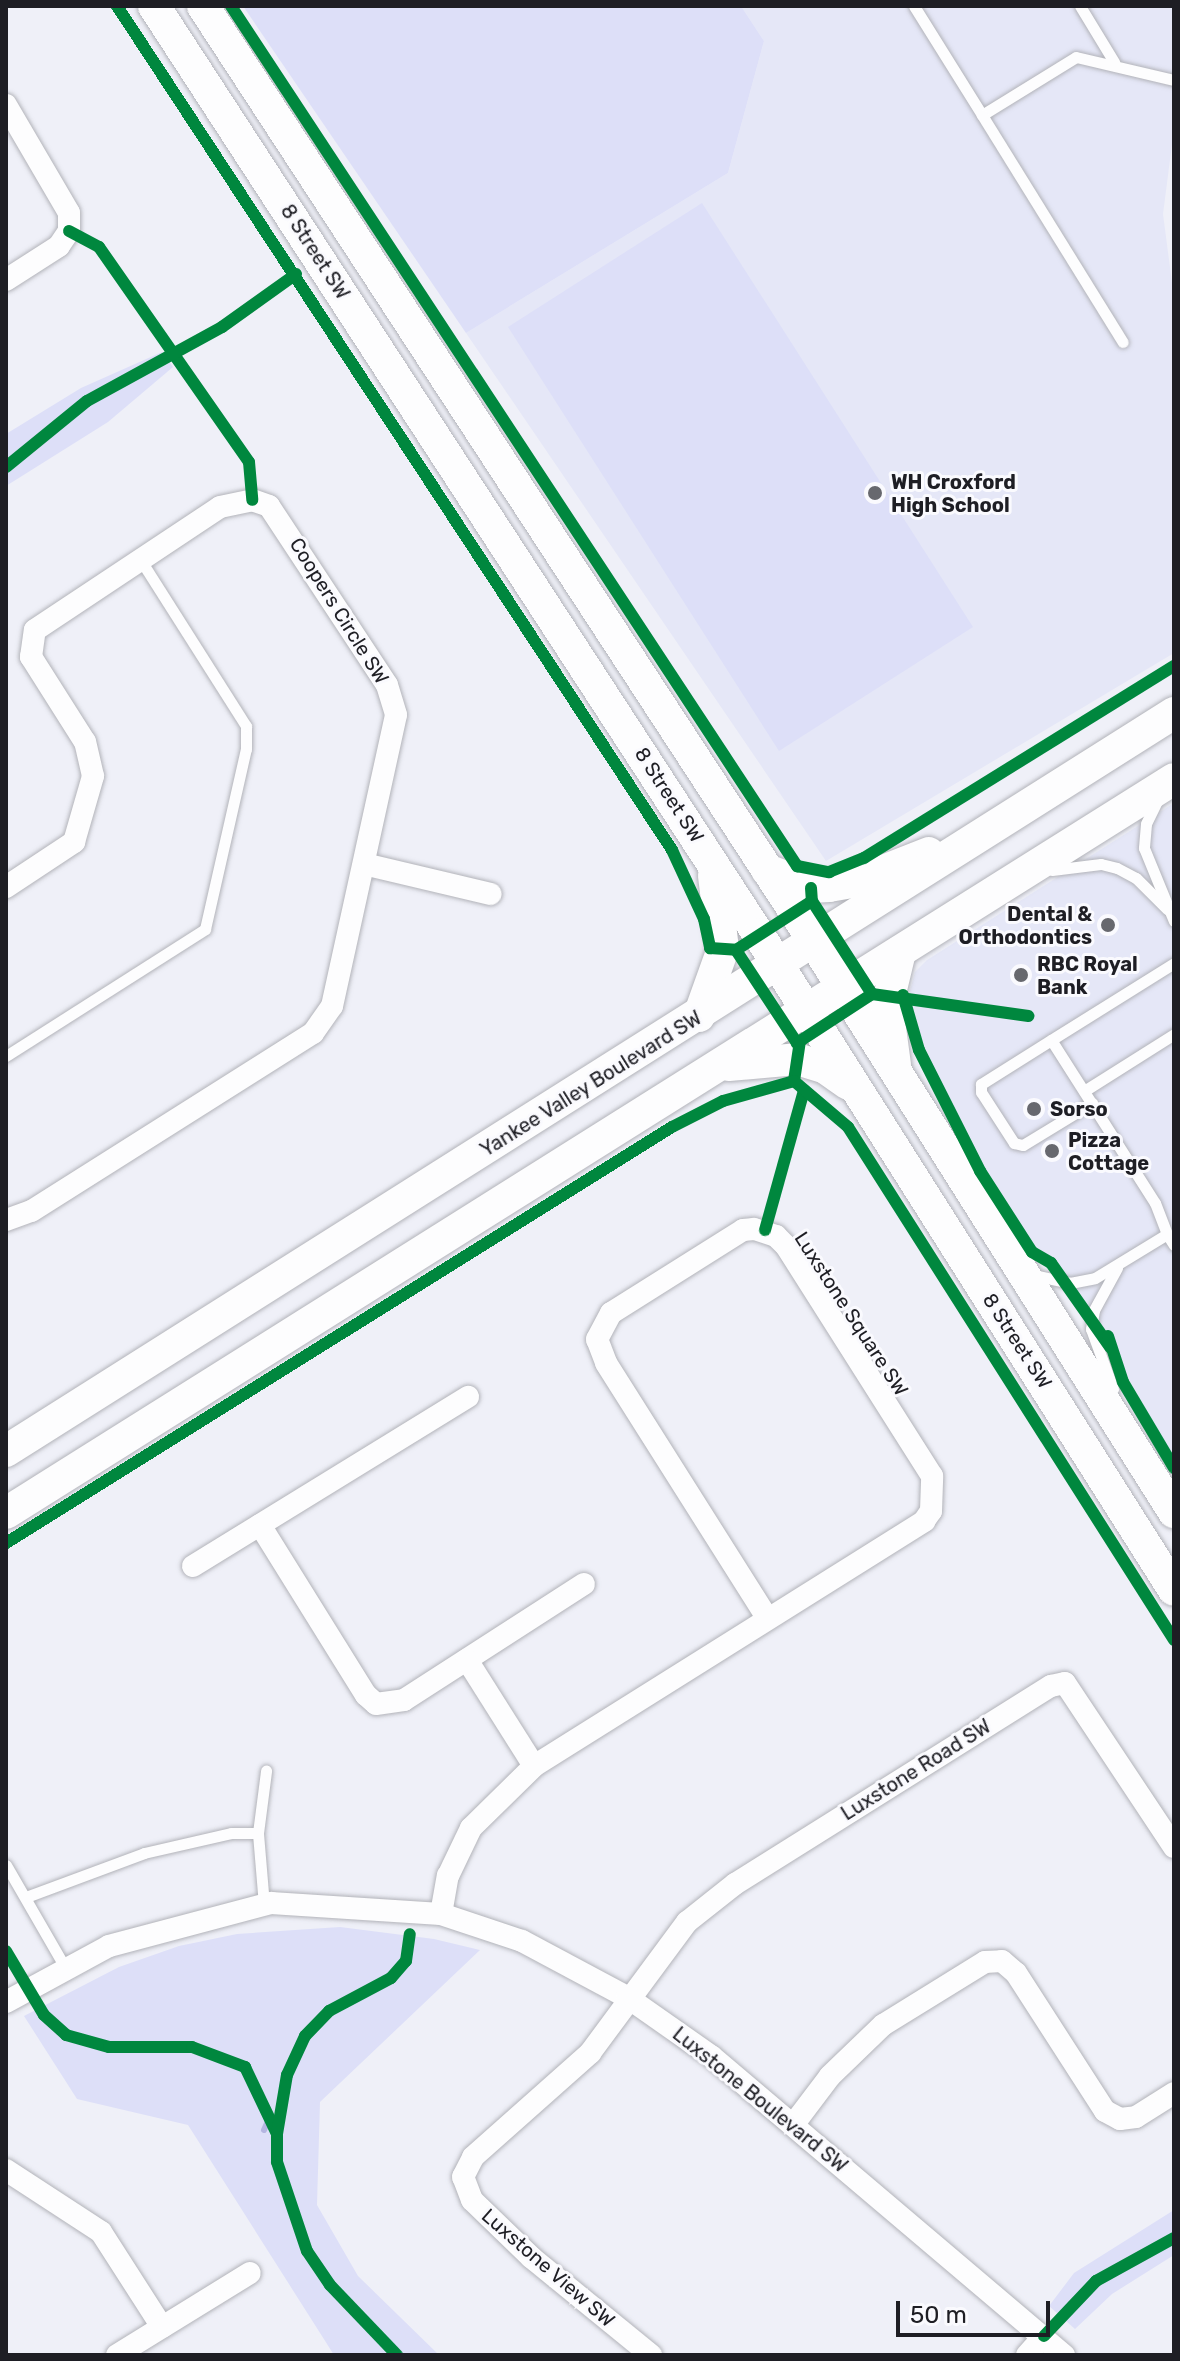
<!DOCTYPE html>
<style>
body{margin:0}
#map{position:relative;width:1180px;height:2361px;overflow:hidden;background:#eff0f8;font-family:Rubik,sans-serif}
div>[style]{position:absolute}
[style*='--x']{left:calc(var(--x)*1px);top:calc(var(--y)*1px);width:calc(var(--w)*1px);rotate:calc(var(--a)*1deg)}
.built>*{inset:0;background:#e5e7f7}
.green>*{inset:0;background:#dddff8}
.stream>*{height:6px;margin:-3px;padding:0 3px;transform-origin:3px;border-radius:3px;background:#b4b6e1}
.roads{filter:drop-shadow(0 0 2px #b2b3b9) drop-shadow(0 0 2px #b2b3b9)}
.lane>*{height:11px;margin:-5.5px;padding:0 5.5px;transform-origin:5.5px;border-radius:5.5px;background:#fdfdfe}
.street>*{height:22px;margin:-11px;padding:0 11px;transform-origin:11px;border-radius:11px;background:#fdfdfe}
.secondary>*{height:32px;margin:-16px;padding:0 16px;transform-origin:16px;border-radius:16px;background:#fdfdfe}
.cycleway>*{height:12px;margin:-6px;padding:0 6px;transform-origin:6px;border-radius:6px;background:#00873e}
.dots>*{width:22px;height:22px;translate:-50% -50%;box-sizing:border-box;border:4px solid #fafafe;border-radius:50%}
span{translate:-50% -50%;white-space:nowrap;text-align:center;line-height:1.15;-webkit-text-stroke:6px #fafafe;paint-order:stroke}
.street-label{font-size:20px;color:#1e1e24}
.poi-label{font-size:20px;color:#1e1e24;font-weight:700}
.left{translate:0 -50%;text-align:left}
.right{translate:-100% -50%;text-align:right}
.frame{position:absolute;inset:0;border:8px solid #1e1e24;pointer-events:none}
.scale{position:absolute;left:896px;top:2301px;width:154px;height:36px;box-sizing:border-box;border:4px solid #1e1e24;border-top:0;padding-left:10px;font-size:24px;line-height:28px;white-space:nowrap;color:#1e1e24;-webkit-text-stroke:6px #fafafe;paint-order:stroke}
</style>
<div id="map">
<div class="built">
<i style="clip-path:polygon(741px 6px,1174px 6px,1174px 129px,1163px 214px,1174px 298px,1174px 653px,826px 861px,466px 333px,728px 173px,764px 41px)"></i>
<i style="clip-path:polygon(1174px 803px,1174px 1459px,1122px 1367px,1032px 1245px,982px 1164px,939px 1083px,907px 1002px,915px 972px,927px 960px)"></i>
</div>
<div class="green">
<i style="clip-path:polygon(243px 6px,741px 6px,764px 41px,728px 173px,466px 333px)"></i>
<i style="clip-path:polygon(702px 203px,973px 627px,779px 751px,508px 327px)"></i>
<i style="clip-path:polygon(162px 352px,173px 367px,108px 422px,6px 486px,6px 434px,81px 388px)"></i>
<i style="clip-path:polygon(340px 1927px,434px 1939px,480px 1950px,320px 2102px,317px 2205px,358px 2276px,439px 2355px,334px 2355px,188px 2125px,77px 2099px,24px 2016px,119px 1967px,179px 1946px,237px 1934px)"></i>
<i style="clip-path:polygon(1174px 2210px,1174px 2255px,1112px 2294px,1075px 2329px,1049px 2306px,1074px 2273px)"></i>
</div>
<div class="stream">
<i style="--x:264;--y:2130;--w:10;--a:-66"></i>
</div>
<div class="roads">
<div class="lane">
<i style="--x:914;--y:6;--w:128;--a:58"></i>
<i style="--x:982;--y:115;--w:110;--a:-31.7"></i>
<i style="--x:1076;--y:57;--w:101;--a:13.2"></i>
<i style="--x:1080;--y:6;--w:66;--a:58.7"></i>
<i style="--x:982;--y:115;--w:267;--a:58.2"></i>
<i style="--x:1157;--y:801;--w:25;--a:116"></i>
<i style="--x:1146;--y:824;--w:24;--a:95"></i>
<i style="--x:1144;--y:848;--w:79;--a:67.7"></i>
<i style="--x:1052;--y:870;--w:49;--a:-7"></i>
<i style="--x:1101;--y:864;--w:16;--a:14"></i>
<i style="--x:1117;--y:868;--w:21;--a:28"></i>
<i style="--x:1136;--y:878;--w:44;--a:45"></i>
<i style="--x:1051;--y:1040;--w:83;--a:147.8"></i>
<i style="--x:981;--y:1084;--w:8;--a:90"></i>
<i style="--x:981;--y:1092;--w:61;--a:57.1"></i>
<i style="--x:1014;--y:1143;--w:9;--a:13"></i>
<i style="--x:1023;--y:1145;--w:81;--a:-31.3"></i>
<i style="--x:6;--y:1056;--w:236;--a:-32.5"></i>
<i style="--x:205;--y:929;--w:185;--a:-77.2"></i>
<i style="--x:246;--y:749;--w:23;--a:-90"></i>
<i style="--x:246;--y:726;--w:198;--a:-122.4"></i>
<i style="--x:1084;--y:1091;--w:107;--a:-32.3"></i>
<i style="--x:1167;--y:1234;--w:13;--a:58"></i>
<i style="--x:1033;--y:1275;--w:38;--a:12"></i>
<i style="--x:1070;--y:1283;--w:25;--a:-11"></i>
<i style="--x:1095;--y:1278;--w:84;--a:-31.4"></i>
<i style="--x:1167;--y:1234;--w:33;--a:-111"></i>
<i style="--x:1155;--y:1203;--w:193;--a:-122.5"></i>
<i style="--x:1051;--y:1040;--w:145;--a:-32"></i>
<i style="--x:1113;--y:1389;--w:64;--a:-110.1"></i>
<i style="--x:1091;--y:1329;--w:19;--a:-81"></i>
<i style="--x:1094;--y:1310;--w:48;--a:-61.3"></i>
<i style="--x:6;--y:1865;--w:118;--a:60"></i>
<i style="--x:26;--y:1897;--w:126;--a:-20.4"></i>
<i style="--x:144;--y:1853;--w:89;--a:-12.9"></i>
<i style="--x:231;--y:1833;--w:27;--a:0"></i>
<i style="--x:264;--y:1905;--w:72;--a:-94.8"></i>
<i style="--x:258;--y:1833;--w:63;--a:-82.6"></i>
</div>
<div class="street">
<i style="--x:6;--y:105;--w:125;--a:59.7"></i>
<i style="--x:69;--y:213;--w:18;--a:90"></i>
<i style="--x:69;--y:231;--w:18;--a:124"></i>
<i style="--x:59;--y:246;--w:63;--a:147.3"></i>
<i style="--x:364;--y:864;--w:130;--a:13.3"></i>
<i style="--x:6;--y:887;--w:82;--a:-33.5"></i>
<i style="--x:74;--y:842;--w:69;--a:-73.9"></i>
<i style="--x:93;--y:776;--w:35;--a:-103"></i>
<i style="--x:85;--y:742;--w:101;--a:-122.4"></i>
<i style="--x:31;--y:657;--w:27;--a:-82"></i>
<i style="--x:35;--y:630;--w:222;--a:-33.6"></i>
<i style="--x:220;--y:507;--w:33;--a:-12"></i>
<i style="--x:252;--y:500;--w:18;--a:19"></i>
<i style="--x:269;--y:506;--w:214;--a:56.6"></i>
<i style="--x:387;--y:685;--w:31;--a:73"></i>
<i style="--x:396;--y:715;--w:298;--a:102.4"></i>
<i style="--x:332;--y:1006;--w:33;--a:125"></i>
<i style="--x:313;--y:1033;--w:333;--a:147.7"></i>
<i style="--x:31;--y:1211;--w:27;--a:160"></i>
<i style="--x:260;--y:1525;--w:200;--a:58.1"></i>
<i style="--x:366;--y:1695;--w:13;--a:42"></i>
<i style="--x:376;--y:1704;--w:28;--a:-8"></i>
<i style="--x:404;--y:1700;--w:214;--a:-32.8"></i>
<i style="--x:193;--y:1566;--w:323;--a:-31.6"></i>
<i style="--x:467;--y:1660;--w:125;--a:57.7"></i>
<i style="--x:441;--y:1914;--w:39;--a:-80"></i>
<i style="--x:448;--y:1876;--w:53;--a:-64.4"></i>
<i style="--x:471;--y:1828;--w:88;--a:-44.5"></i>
<i style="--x:534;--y:1766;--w:461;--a:-32.1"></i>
<i style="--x:924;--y:1521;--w:12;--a:-55"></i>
<i style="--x:931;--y:1511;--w:35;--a:-88"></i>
<i style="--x:932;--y:1476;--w:272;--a:-122.4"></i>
<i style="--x:786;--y:1246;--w:14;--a:-135"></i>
<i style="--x:776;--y:1236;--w:23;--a:-162"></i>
<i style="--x:754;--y:1229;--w:11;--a:175"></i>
<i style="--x:743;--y:1230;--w:156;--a:147.8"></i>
<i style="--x:611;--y:1313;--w:30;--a:118"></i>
<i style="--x:597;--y:1339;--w:26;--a:69"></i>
<i style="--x:606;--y:1363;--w:299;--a:57.7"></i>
<i style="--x:6;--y:2002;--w:117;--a:-28.5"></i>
<i style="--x:109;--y:1946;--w:168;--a:-14.9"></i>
<i style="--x:271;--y:1903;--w:170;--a:3.7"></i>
<i style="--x:441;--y:1914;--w:85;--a:18.4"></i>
<i style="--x:522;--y:1941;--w:119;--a:28.1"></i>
<i style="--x:627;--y:1997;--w:103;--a:35.1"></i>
<i style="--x:711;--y:2056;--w:463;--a:40.3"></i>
<i style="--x:793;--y:2125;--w:61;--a:-52.9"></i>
<i style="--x:830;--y:2076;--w:74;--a:-43.9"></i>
<i style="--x:883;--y:2025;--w:120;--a:-31.7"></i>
<i style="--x:985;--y:1962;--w:17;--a:-3"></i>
<i style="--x:1002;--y:1961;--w:18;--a:41"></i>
<i style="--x:1016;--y:1973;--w:164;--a:57.2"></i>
<i style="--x:1105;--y:2111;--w:17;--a:28"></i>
<i style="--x:1120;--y:2119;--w:16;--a:-7"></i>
<i style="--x:1136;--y:2117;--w:45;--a:-32.3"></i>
<i style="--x:6;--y:2170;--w:113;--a:33.1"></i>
<i style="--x:101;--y:2232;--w:113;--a:57.3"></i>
<i style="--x:117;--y:2355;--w:156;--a:-31.7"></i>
<i style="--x:651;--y:2355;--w:154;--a:-140.8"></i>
<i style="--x:532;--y:2258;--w:83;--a:-136"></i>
<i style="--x:472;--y:2200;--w:25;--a:-111"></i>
<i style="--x:463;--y:2177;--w:22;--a:-63"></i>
<i style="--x:473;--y:2157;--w:157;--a:-41.6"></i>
<i style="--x:590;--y:2053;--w:163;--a:-53.5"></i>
<i style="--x:687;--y:1922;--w:61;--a:-38.4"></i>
<i style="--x:735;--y:1884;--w:373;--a:-32.1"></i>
<i style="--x:1051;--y:1686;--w:14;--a:-12"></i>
<i style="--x:1065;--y:1683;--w:197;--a:56.4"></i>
<i style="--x:1027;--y:2355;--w:25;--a:-48"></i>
</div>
<div class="secondary">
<i style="--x:154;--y:6;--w:1109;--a:56.93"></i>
<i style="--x:759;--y:935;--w:775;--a:57.64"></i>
<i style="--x:203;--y:6;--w:1082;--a:56.84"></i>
<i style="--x:795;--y:912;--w:710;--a:57.72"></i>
<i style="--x:767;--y:870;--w:47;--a:21.1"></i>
<i style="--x:811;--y:887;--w:18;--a:-3"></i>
<i style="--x:829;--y:886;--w:29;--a:-10"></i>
<i style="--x:858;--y:881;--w:76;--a:-21.5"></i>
<i style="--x:699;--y:1016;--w:71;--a:-70.3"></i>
<i style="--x:723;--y:949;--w:74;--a:-97"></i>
<i style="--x:729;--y:1065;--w:68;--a:-5"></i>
<i style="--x:797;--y:1059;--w:28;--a:17"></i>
<i style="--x:824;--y:1067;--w:29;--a:35"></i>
<i style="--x:895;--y:1065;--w:60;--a:-97.7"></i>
<i style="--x:887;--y:1006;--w:56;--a:-76.5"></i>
<i style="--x:6;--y:1451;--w:1382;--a:-32.29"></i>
<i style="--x:6;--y:1513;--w:1379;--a:-32.15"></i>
</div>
</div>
<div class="cycleway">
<i style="--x:117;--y:6;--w:1010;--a:56.67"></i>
<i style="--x:672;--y:850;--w:76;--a:65.1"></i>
<i style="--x:704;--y:919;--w:30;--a:78"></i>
<i style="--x:710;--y:948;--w:26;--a:4"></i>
<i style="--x:231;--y:6;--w:1030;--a:56.65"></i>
<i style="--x:797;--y:866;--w:33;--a:11"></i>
<i style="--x:829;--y:872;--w:38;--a:-22"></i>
<i style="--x:864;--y:858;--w:365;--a:-31.8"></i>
<i style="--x:69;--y:231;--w:34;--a:28"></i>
<i style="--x:99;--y:247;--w:262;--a:55.1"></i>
<i style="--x:249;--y:462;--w:38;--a:85"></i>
<i style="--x:6;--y:467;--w:104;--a:-39.2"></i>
<i style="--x:87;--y:401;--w:154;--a:-28.7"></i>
<i style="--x:222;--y:327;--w:91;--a:-35.6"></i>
<i style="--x:811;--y:888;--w:13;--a:86"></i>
<i style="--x:812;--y:901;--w:111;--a:57.2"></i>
<i style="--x:903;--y:995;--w:57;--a:73.8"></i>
<i style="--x:919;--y:1050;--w:136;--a:63.2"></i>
<i style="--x:980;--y:1171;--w:96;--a:57.3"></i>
<i style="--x:1032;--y:1252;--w:22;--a:30"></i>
<i style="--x:1051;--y:1263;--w:103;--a:54.9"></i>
<i style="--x:800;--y:1041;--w:4;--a:146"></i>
<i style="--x:797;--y:1043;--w:111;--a:-123.3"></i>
<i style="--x:736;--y:950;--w:90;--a:-32.8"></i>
<i style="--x:794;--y:1081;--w:40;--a:-81.5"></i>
<i style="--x:800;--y:1041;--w:86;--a:-33.1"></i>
<i style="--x:872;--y:994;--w:158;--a:8"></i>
<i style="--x:765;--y:1230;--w:145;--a:-74.4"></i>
<i style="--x:1108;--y:1336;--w:48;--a:71.9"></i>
<i style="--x:1123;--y:1382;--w:100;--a:59.3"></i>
<i style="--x:6;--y:1543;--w:785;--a:-31.99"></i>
<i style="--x:672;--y:1127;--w:57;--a:-27"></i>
<i style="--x:723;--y:1101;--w:74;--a:-15.7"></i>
<i style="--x:794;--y:1081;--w:71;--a:40.4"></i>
<i style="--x:848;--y:1127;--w:608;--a:57.56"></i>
<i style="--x:6;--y:1951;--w:74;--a:59.3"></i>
<i style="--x:44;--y:2015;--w:30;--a:42"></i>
<i style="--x:66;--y:2035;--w:45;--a:15.6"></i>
<i style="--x:109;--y:2047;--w:83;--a:0"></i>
<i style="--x:192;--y:2047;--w:57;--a:20.7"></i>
<i style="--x:245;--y:2067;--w:74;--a:64.5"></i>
<i style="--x:277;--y:2134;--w:28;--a:90"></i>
<i style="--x:277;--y:2162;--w:94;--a:71.4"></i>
<i style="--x:307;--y:2251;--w:41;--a:55.9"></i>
<i style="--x:330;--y:2285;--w:97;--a:46.3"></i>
<i style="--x:277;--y:2134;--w:60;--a:-80.4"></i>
<i style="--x:287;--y:2075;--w:43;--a:-65.2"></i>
<i style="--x:305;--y:2036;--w:35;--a:-46"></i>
<i style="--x:329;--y:2011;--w:70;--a:-28"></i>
<i style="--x:391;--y:1978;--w:23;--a:-49"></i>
<i style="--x:406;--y:1961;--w:27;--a:-82"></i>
<i style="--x:1044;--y:2336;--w:76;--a:-46.6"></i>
<i style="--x:1096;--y:2281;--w:89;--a:-28.9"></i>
</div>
<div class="dots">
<i style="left:875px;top:493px;background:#67686e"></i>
<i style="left:1108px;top:925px;background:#67686e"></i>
<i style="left:1021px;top:975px;background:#67686e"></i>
<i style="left:1034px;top:1109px;background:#67686e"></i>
<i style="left:1052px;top:1151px;background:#67686e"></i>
</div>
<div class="street-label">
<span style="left:315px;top:252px;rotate:57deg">8 Street SW</span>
<span style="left:339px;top:611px;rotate:58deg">Coopers Circle SW</span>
<span style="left:669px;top:795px;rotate:57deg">8 Street SW</span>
<span style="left:591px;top:1084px;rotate:-32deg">Yankee Valley Boulevard SW</span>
<span style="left:851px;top:1314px;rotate:57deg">Luxstone Square SW</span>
<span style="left:1017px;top:1341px;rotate:57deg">8 Street SW</span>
<span style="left:916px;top:1770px;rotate:-32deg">Luxstone Road SW</span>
<span style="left:760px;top:2100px;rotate:39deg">Luxstone Boulevard SW</span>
<span style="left:548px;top:2268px;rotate:41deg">Luxstone View SW</span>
</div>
<div class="poi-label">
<span class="left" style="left:891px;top:494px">WH Croxford<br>High School</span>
<span class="right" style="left:1092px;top:926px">Dental &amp;<br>Orthodontics</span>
<span class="left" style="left:1037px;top:976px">RBC Royal<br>Bank</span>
<span class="left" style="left:1050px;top:1109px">Sorso</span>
<span class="left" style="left:1068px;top:1152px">Pizza<br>Cottage</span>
</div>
<div class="frame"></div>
<div class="scale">50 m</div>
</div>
